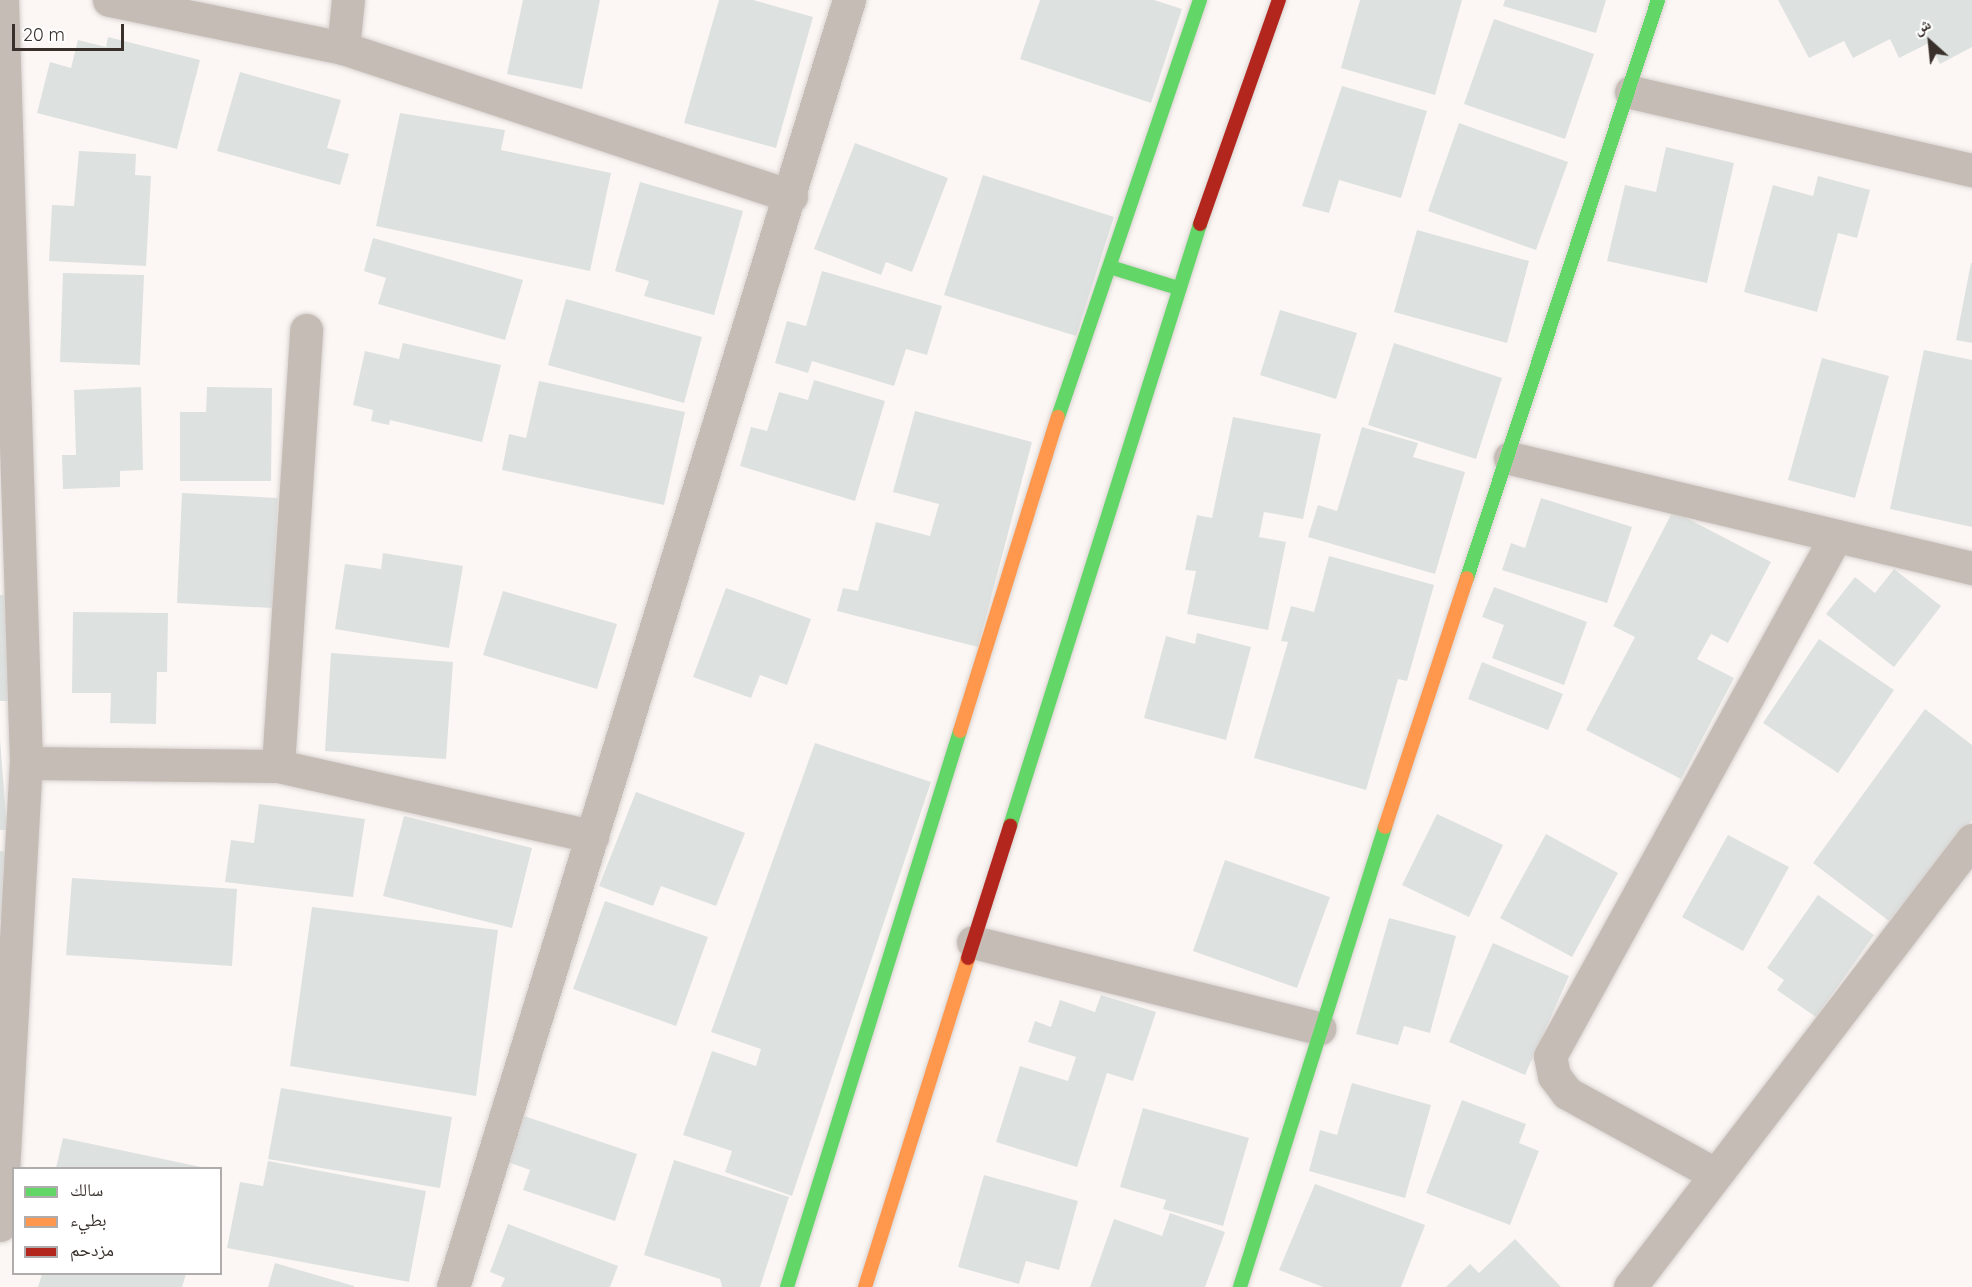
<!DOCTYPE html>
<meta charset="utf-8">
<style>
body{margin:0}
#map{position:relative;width:1972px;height:1287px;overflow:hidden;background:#fcf7f4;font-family:Quicksand,"Noto Naskh Arabic",sans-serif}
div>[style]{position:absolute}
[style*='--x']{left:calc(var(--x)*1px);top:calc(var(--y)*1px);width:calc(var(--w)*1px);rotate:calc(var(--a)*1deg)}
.building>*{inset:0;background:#dde2e1}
.roads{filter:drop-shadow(0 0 2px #d8d3d1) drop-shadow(0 0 2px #d8d3d1)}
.street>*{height:33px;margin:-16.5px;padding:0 16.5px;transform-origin:16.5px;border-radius:16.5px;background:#c6bcb6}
.fast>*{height:14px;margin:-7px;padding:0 7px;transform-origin:7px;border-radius:7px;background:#63d668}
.slow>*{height:14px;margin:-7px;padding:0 7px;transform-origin:7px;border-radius:7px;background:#ff974d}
.jam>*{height:14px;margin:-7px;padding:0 7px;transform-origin:7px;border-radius:7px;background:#b3261e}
span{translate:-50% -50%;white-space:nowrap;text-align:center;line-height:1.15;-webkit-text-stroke:6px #fff;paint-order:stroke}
.legend{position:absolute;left:12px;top:1167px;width:210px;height:108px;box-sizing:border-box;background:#fff;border:2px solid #b0acab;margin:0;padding:8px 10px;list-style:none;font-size:18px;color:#39302c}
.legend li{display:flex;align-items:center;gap:12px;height:30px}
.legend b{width:30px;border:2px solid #b0acab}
.north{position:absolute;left:1900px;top:12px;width:60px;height:60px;-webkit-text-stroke:4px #fff;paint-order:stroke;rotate:333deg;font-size:16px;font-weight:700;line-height:24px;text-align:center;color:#39302c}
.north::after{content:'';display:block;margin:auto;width:21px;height:27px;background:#39302c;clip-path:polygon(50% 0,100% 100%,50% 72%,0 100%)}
.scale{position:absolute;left:12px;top:24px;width:112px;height:27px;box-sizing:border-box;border:3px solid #39302c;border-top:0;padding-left:8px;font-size:18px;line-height:21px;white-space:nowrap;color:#39302c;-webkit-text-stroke:4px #fff;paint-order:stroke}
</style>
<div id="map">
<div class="building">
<i style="clip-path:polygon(523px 0,600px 0,582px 89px,507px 74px)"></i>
<i style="clip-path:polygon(719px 0,753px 0,813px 17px,776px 148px,684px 123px)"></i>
<i style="clip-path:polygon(1040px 0,1154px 0,1182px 9px,1151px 103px,1020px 59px)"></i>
<i style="clip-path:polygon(1360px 0,1462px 0,1435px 95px,1341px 68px)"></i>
<i style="clip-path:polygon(1505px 0,1606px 0,1596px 33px,1503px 6px)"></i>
<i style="clip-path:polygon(1778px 0,1972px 0,1972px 47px,1940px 64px,1929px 43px,1899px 58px,1890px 39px,1853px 58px,1844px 41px,1809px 58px)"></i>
<i style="clip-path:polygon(1494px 19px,1594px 54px,1565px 139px,1464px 104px)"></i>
<i style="clip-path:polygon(108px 37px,200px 60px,177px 149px,37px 113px,50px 62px,71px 68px,78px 40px,106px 47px)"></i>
<i style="clip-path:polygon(240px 72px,341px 100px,327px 148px,349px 154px,340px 185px,217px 151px)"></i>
<i style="clip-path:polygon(1342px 86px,1427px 111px,1401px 198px,1339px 180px,1329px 213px,1302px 206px)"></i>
<i style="clip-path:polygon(400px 113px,505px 130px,501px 150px,611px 173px,590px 271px,376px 226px)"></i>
<i style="clip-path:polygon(1459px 123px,1568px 162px,1536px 250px,1428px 211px)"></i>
<i style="clip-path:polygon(855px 143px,948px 178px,912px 272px,886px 262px,881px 275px,814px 249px)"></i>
<i style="clip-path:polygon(1666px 147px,1734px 163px,1707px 283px,1607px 261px,1625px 185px,1656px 192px)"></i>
<i style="clip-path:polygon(79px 151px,136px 154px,135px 175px,151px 176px,146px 266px,49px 261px,52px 205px,74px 206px)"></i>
<i style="clip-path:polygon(983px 175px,1114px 217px,1076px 336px,944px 295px)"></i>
<i style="clip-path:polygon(1818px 176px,1870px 190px,1857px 238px,1838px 233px,1817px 312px,1744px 292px,1773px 185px,1813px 196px)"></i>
<i style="clip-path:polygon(640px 182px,743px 211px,714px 315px,644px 296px,649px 281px,615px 271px)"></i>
<i style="clip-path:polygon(1417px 230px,1529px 261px,1507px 343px,1394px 312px)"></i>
<i style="clip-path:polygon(373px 238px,523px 280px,505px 340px,378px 304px,386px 278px,364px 271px)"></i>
<i style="clip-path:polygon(1971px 263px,1972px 263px,1972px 343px,1956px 340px)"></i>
<i style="clip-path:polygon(822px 271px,942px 306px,927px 355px,906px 349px,894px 386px,812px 361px,808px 373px,775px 363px,787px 321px,806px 326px)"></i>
<i style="clip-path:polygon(63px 273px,144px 275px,140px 365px,60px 362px)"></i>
<i style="clip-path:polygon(566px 299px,702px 337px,684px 403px,548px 365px)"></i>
<i style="clip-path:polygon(1280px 310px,1357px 333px,1336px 399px,1260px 375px)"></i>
<i style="clip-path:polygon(403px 343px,501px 365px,482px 442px,390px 420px,389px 425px,371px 421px,373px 410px,353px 405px,365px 351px,399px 359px)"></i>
<i style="clip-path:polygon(1394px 343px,1502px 378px,1476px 459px,1368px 425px)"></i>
<i style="clip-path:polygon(1924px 350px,1972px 360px,1972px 527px,1890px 509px)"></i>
<i style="clip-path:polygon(1822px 358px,1889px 376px,1855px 498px,1788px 480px)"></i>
<i style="clip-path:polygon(814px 380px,885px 401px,855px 501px,740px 466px,751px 427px,767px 431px,779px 392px,808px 400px)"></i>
<i style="clip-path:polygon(539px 381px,685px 412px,664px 505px,502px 470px,509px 434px,526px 438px)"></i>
<i style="clip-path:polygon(141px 387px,143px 470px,120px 471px,120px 487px,63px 489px,62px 455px,76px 455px,74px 390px)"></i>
<i style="clip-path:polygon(207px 387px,272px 388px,271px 481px,180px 481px,180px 412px,206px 412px)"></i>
<i style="clip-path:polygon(915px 411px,1032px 442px,978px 647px,837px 611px,843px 588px,858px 591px,876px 522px,930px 536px,939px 504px,893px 492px)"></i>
<i style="clip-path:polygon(1233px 417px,1321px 434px,1303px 519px,1264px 512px,1259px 537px,1286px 542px,1268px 630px,1187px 614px,1196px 571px,1185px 570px,1197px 515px,1212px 518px)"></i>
<i style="clip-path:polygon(1362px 427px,1418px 443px,1413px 457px,1465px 472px,1435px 574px,1308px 537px,1318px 505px,1337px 511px)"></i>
<i style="clip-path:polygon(182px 493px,278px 498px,272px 608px,177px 603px)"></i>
<i style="clip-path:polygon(1541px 498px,1632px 527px,1607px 603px,1502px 570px,1511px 543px,1525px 548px)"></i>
<i style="clip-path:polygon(1673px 511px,1771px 562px,1728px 643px,1711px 634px,1697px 659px,1734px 678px,1681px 779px,1586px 730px,1635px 637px,1613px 626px)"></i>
<i style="clip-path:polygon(383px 553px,463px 566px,449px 648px,335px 629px,345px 564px,381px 569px)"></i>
<i style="clip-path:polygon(1329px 556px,1434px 585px,1407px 681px,1398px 679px,1366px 790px,1254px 758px,1288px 642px,1281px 641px,1291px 606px,1314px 612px)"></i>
<i style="clip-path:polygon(1894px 569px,1941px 606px,1894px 667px,1826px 614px,1855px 577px,1875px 593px)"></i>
<i style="clip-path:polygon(1494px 587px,1587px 622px,1564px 685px,1492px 658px,1504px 625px,1482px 617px)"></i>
<i style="clip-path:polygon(726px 588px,811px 619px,787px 685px,760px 675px,751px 698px,693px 677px)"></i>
<i style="clip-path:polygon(503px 591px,617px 624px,597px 689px,483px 655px)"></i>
<i style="clip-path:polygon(0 595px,7px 595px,9px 701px,0 701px)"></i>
<i style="clip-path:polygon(73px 612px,168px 613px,167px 672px,157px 672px,156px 724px,110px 723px,111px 693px,72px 693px)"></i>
<i style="clip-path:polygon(1197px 633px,1251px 647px,1226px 740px,1144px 718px,1166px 636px,1195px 644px)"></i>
<i style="clip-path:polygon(1819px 639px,1894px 690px,1838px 773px,1763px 723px)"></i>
<i style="clip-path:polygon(331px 653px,453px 662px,446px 759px,325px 751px)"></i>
<i style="clip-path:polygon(1482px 662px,1563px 694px,1548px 730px,1468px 699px)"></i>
<i style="clip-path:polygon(1925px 709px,1972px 745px,1972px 820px,1889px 921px,1813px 863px)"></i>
<i style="clip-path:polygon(0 739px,7px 830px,0 830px)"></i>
<i style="clip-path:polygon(815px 743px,931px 782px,792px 1196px,725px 1172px,732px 1151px,683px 1135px,712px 1051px,756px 1066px,761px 1049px,711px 1032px)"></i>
<i style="clip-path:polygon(636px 792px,745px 833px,716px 906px,661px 886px,653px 906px,599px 886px)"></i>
<i style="clip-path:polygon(259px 804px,365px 819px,353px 897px,225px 882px,231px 840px,254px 843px)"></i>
<i style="clip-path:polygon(1437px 814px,1503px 845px,1469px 917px,1402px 885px)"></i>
<i style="clip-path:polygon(404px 816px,532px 848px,512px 928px,383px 896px)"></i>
<i style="clip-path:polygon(1546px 834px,1618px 873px,1572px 957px,1500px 918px)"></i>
<i style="clip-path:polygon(1728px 835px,1789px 867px,1743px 951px,1682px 917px)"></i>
<i style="clip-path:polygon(0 851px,6px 852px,2px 920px,0 920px)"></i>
<i style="clip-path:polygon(1225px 860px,1330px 897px,1297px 988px,1193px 951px)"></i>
<i style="clip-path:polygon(72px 878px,237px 889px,232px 966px,66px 955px)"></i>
<i style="clip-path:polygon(1818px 895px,1874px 935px,1816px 1017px,1777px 990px,1784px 980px,1767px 968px)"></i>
<i style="clip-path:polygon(605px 901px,708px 937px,676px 1026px,573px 989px)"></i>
<i style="clip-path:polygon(312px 907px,498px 930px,476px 1096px,290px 1066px)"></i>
<i style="clip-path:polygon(1389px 918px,1456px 936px,1430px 1033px,1404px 1026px,1398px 1045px,1356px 1034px)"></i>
<i style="clip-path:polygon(1493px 943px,1569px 976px,1525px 1075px,1449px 1042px)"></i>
<i style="clip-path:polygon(1101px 995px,1156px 1012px,1133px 1081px,1107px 1073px,1077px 1167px,996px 1142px,1020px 1066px,1068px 1081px,1076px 1057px,1028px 1042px,1035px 1021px,1051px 1027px,1060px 1000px,1095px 1012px)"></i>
<i style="clip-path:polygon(1352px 1083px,1431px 1105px,1405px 1198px,1309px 1171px,1320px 1130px,1337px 1135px)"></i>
<i style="clip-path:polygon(281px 1088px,452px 1117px,440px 1188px,268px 1159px)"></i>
<i style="clip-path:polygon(1462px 1100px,1526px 1124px,1519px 1143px,1539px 1151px,1510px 1225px,1426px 1193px)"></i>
<i style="clip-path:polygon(1143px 1108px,1249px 1138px,1223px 1226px,1163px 1209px,1166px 1200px,1120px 1187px)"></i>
<i style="clip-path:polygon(521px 1115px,637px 1154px,615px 1221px,523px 1190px,530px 1170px,505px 1161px)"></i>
<i style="clip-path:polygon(63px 1138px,201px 1167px,201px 1168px,56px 1168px)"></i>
<i style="clip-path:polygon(674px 1160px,789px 1197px,760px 1287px,722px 1287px,720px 1279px,644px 1255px)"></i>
<i style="clip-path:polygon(268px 1161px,426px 1191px,409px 1282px,227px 1248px,240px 1182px,263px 1186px)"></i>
<i style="clip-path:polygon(984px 1175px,1078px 1201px,1059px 1270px,1026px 1261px,1019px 1284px,958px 1267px)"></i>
<i style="clip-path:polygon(1315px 1184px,1425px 1225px,1401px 1287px,1323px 1287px,1279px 1270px)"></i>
<i style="clip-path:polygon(1170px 1213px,1225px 1232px,1205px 1287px,1090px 1287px,1114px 1219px,1162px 1236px)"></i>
<i style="clip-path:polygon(508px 1224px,618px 1266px,610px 1287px,501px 1287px,505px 1278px,490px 1272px)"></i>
<i style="clip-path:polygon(1515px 1239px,1561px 1287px,1446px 1287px,1470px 1264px,1479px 1273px)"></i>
<i style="clip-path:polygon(275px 1263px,354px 1286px,354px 1287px,268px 1287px)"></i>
<i style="clip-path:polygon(42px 1274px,186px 1274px,182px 1287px,38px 1287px)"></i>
</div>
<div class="roads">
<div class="street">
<i style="--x:109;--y:0;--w:239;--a:11.6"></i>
<i style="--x:343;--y:48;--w:472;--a:18.3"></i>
<i style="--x:343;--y:48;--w:48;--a:-84.1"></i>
<i style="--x:1631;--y:92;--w:350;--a:12.9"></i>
<i style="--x:1510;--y:458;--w:475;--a:13.4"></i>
<i style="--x:26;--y:763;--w:252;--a:0.7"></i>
<i style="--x:278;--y:766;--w:322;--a:12.6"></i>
<i style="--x:278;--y:766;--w:437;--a:-86.3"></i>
<i style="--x:973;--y:942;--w:357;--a:14"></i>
<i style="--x:1713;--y:1173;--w:166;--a:-151.3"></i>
<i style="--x:1567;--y:1093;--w:21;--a:-127"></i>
<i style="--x:1554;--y:1076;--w:20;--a:-101"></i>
<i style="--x:1550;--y:1056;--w:593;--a:-61.19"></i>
<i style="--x:0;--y:1225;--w:463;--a:-86.8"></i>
<i style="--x:26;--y:763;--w:763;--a:-91.8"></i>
<i style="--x:453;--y:1287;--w:1347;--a:-72.9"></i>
<i style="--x:1630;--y:1287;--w:563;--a:-52.58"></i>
</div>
<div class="fast">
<i style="--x:1110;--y:267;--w:71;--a:17.2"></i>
<i style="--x:1058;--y:417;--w:441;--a:-71.2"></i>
<i style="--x:1467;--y:578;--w:609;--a:-71.71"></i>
<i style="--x:1010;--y:826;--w:631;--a:-72.48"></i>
<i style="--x:787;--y:1287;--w:582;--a:-72.72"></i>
<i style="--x:1240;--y:1287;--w:482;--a:-72.5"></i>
</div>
<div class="slow">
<i style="--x:960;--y:731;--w:329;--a:-72.7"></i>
<i style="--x:1385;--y:827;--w:262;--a:-71.8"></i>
<i style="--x:865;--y:1287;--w:345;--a:-72.6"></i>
</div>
<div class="jam">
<i style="--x:1200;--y:224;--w:238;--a:-70.6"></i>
<i style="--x:968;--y:958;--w:139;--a:-72.3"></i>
</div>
</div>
<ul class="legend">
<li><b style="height:8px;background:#63d668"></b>سالك</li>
<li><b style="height:8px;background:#ff974d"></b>بطيء</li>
<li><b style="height:8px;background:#b3261e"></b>مزدحم</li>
</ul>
<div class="north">ش</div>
<div class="scale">20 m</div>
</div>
